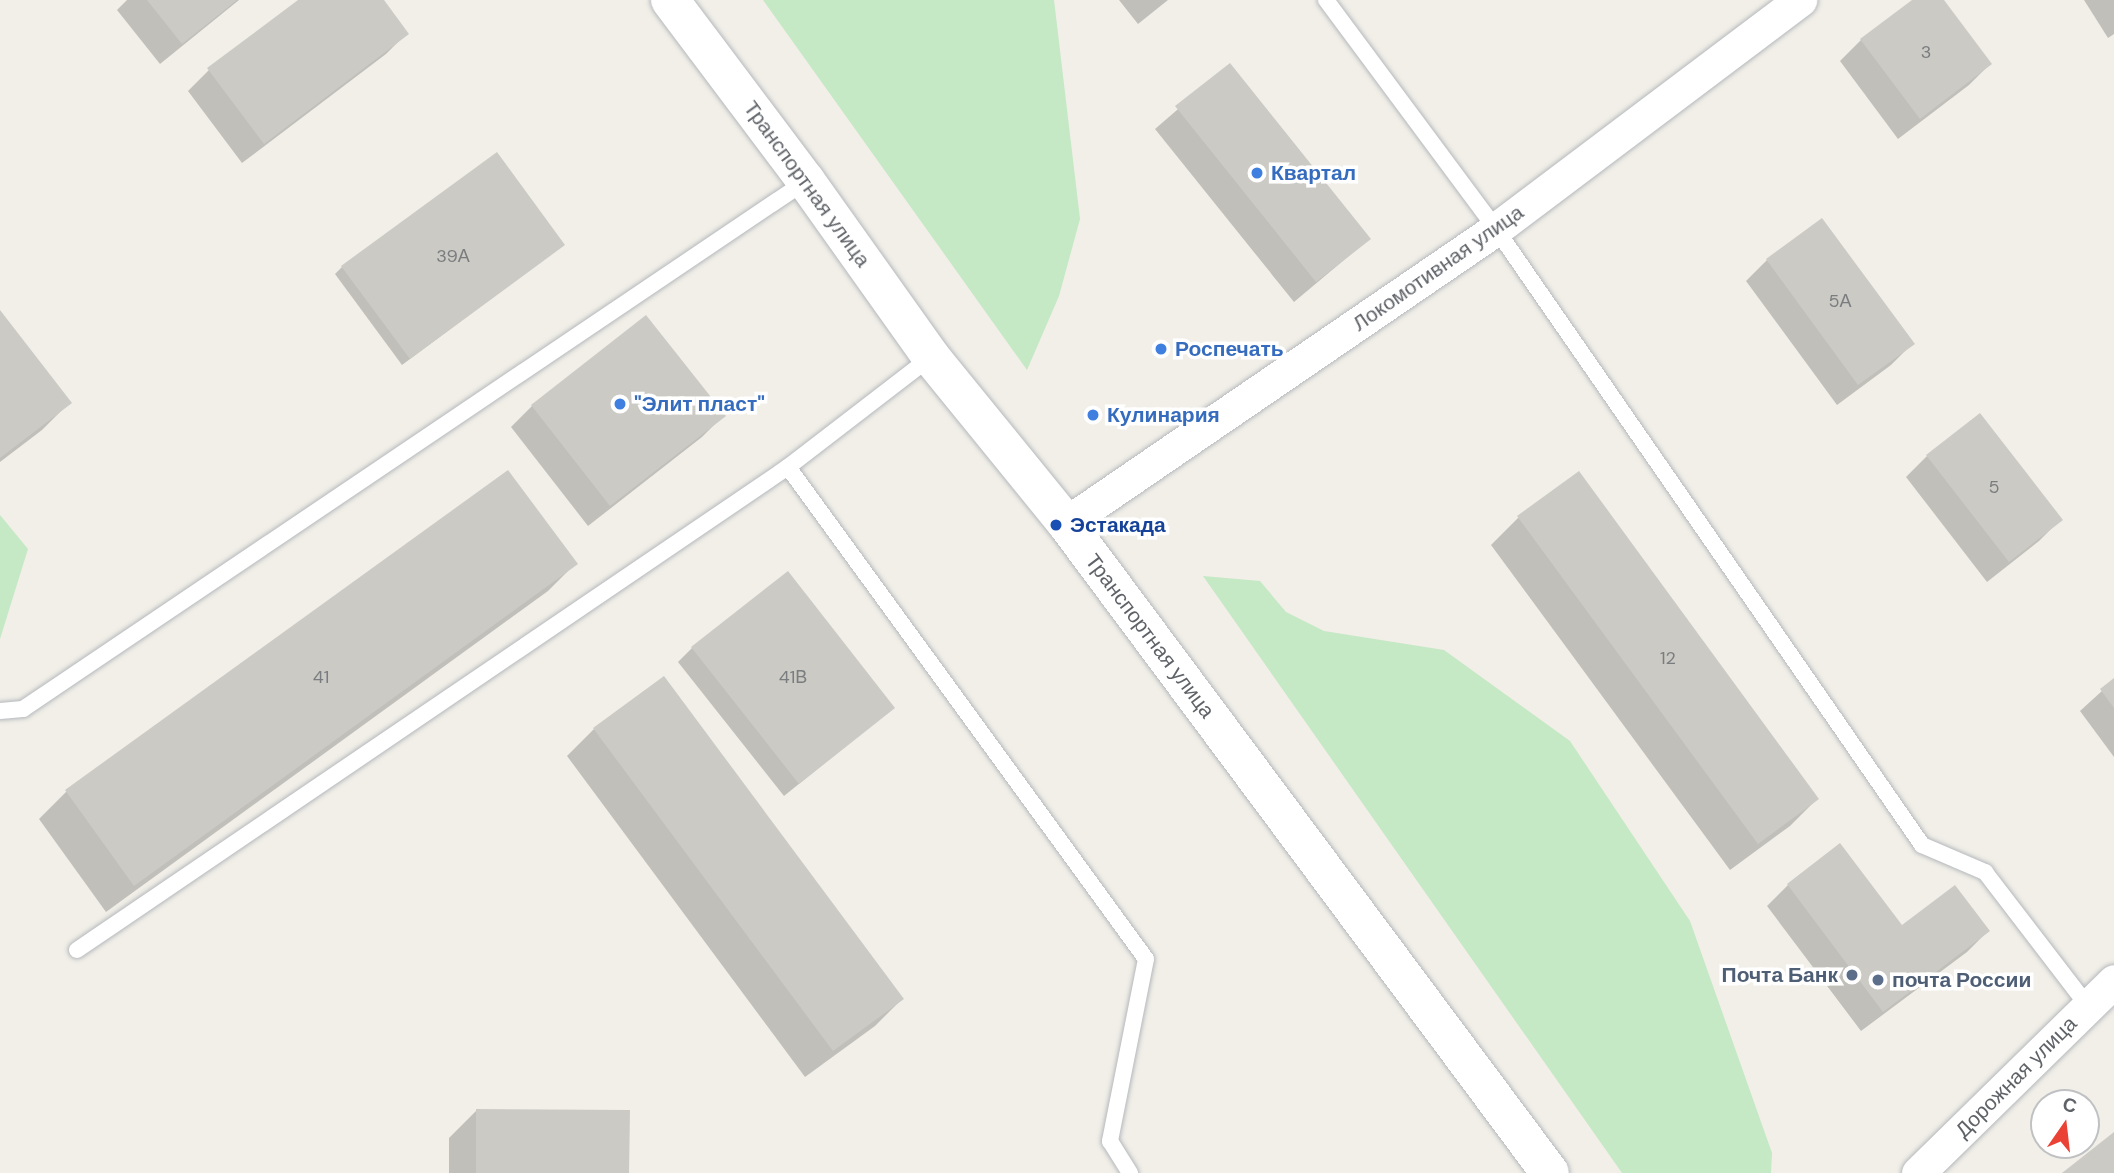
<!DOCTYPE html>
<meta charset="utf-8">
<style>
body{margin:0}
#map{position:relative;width:2114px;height:1173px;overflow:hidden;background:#f1efe8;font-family:"DM Sans",sans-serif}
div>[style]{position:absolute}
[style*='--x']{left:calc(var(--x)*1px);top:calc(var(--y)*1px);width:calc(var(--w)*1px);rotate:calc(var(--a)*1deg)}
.green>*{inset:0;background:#c5e8c5}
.shadow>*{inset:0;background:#0003}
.building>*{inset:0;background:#cccac5}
.roads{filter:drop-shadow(0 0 2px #b5b8bc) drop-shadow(0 0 2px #b5b8bc)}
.lane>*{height:16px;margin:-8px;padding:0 8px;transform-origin:8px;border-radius:8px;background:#fff}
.street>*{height:33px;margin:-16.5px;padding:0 16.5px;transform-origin:16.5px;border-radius:16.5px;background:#fff}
.secondary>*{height:38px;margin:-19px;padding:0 19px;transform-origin:19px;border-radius:19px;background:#fff}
.dots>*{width:19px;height:19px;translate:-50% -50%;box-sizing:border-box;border:4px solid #fff;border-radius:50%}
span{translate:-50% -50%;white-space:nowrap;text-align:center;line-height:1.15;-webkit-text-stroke:7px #fff;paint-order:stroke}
.number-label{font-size:18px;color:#7a7d7f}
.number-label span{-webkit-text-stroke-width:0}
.shop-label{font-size:21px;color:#366cbe;font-weight:700}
.left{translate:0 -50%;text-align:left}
.street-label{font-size:21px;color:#5f6368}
.transit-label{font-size:21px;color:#164399;font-weight:700}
.service-label{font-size:21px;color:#4e5e75;font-weight:700}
.right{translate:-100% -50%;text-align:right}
.north{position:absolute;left:2030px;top:1089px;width:70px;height:70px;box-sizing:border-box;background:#fff;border:2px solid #bfc1c3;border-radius:50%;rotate:14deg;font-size:19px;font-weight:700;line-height:28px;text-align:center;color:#5f6368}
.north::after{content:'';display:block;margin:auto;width:24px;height:32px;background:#ea4335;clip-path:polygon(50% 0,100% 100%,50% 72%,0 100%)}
</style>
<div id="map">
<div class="green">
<i style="clip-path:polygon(763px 0,1054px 0,1080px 219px,1059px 296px,1027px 370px)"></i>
<i style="clip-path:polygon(0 515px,28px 549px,0 639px)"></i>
<i style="clip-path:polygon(1203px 576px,1260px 581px,1286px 612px,1324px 631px,1444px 650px,1570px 741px,1690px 921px,1772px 1153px,1771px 1173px,1622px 1173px)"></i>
</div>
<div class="shadow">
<i style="clip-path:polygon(127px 0,239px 0,160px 64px,117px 10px)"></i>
<i style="clip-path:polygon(301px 0,382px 0,407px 33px,386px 54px,242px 163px,188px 91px,209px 70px)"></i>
<i style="clip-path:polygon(1119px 0,1168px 0,1138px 24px)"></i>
<i style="clip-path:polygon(1915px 0,1941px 0,1990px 64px,1969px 85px,1898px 139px,1840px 61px,1861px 40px)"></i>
<i style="clip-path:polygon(2084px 0,2114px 0,2114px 34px,2108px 38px)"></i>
<i style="clip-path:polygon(1229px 65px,1369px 239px,1294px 302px,1155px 129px)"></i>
<i style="clip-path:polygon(563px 245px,402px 365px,335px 274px,342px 267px)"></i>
<i style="clip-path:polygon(1767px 260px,1912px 344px,1891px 365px,1837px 405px,1746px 281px)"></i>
<i style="clip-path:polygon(0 313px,69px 403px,42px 430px,0 462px)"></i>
<i style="clip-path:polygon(646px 317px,723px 416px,702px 437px,588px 526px,511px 427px,532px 406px)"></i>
<i style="clip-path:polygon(1927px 456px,2060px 520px,2039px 541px,1987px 582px,1906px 477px)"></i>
<i style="clip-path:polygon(508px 472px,575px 564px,548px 591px,106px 912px,39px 819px,66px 792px)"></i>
<i style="clip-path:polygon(1519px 517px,1817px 799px,1790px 826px,1730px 870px,1491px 545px)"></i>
<i style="clip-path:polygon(692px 648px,893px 708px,784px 796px,678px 662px)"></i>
<i style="clip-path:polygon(2114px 680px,2114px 757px,2080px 711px)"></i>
<i style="clip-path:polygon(594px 729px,902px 999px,875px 1026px,805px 1077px,567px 756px)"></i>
<i style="clip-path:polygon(1788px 885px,1901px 928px,1988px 931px,1967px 952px,1861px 1031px,1767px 906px)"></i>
<i style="clip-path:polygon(477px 1110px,627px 1173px,449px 1173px,449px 1138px)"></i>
</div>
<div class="building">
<i style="clip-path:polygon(147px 0,237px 0,182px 44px)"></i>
<i style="clip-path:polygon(298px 0,384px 0,409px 34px,264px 144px,207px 68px)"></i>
<i style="clip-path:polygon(1912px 0,1944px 0,1992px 64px,1920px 119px,1860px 39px)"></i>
<i style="clip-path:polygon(1230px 63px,1371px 239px,1316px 282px,1175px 106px)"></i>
<i style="clip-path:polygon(497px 152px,565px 245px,410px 359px,341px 266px)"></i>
<i style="clip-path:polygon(1822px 218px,1915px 344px,1858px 385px,1766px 259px)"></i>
<i style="clip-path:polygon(0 310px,72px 403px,0 458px)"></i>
<i style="clip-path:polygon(646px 315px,726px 416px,610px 506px,531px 405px)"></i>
<i style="clip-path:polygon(1980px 413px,2063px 520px,2009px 562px,1926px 455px)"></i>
<i style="clip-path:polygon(508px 470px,578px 564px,134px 886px,65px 790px)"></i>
<i style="clip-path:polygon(1579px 471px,1819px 799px,1758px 844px,1517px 516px)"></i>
<i style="clip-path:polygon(788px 571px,895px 708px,799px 784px,691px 647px)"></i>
<i style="clip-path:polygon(664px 676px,904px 999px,833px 1051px,593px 728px)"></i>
<i style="clip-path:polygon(2114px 678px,2114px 708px,2100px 689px)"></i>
<i style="clip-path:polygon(1840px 843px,1902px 925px,1955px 885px,1990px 931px,1883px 1012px,1787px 884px)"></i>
<i style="clip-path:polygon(476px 1109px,630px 1110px,629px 1173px,476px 1173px)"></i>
<i style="clip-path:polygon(2114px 1132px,2114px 1173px,2062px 1173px)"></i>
</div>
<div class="roads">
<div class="lane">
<i style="--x:1326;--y:0;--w:285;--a:53.4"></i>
<i style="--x:1496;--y:229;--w:749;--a:55.33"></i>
<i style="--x:1922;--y:845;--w:69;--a:23.2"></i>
<i style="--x:1985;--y:872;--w:169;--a:52.5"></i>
<i style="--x:788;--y:467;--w:608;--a:53.96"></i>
<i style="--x:1146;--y:959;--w:186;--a:101.2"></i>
<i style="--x:1110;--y:1141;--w:38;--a:58"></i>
<i style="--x:0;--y:711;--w:23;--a:-5"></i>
<i style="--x:23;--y:709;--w:944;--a:-33.99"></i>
<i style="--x:77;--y:950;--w:860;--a:-34.19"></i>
<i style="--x:788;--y:467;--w:180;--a:-37.6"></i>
</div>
<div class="street">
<i style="--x:1066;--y:523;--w:521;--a:-34.36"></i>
<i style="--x:1496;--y:229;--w:381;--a:-37"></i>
<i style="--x:1918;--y:1173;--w:274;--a:-44.4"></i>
</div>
<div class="secondary">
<i style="--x:670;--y:0;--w:226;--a:53.1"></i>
<i style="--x:806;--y:181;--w:216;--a:54.6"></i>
<i style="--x:931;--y:357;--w:214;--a:50.9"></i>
<i style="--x:1066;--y:523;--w:810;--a:53.33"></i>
</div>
</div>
<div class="dots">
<i style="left:1257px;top:173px;background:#3f7fe0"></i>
<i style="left:1161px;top:349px;background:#3f7fe0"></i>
<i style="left:620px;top:404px;background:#3f7fe0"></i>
<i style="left:1093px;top:415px;background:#3f7fe0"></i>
<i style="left:1056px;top:525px;background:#1a4fb4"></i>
<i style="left:1852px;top:975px;background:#5c6f8a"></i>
<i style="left:1878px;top:980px;background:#5c6f8a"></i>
</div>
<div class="number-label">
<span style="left:1926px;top:52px">3</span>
<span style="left:453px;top:256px">39А</span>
<span style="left:1840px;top:301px">5А</span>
<span style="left:1994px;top:487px">5</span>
<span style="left:1668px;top:658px">12</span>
<span style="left:321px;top:677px">41</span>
<span style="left:793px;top:677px">41В</span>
</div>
<div class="shop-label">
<span class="left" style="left:1271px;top:173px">Квартал</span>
<span class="left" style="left:1175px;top:349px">Роспечать</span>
<span class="left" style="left:634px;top:404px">"Элит пласт"</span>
<span class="left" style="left:1107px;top:415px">Кулинария</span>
</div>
<div class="street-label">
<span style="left:807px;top:184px;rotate:54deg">Транспортная улица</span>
<span style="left:1438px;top:268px;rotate:-35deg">Локомотивная улица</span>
<span style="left:1150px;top:636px;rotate:53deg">Транспортная улица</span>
<span style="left:2016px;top:1077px;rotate:-45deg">Дорожная улица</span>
</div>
<div class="transit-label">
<span class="left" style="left:1070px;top:525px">Эстакада</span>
</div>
<div class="service-label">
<span class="right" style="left:1838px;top:975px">Почта Банк</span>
<span class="left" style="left:1892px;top:980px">почта России</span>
</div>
<div class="north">С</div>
</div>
